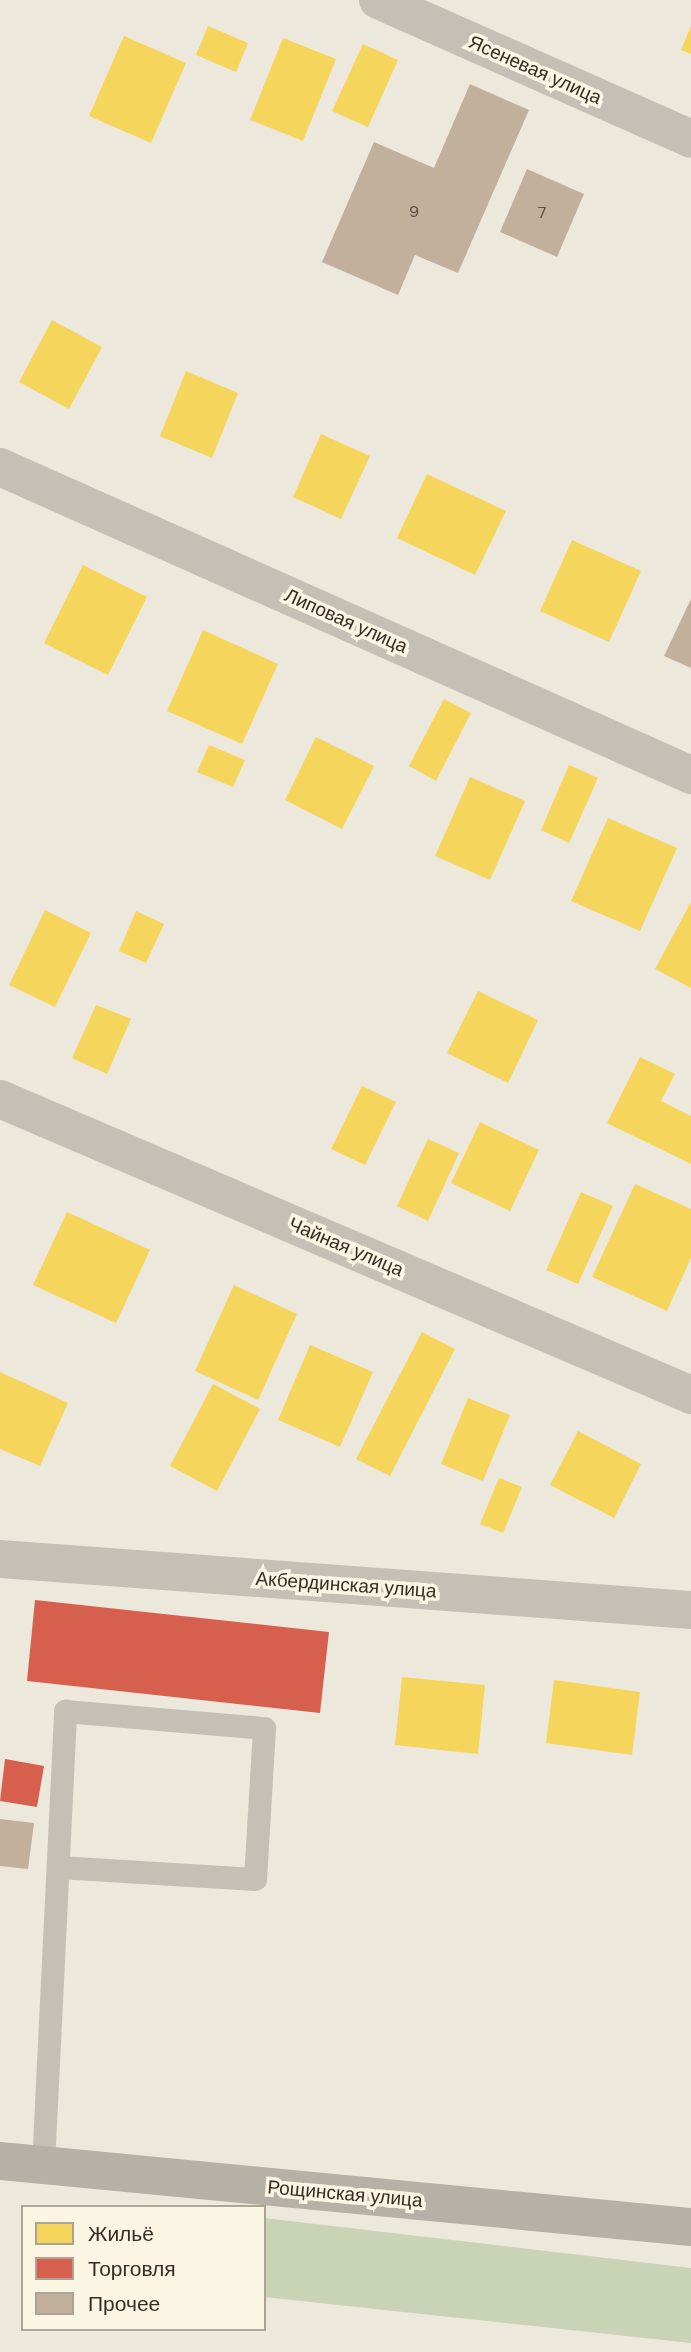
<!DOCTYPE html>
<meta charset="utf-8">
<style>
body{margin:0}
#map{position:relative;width:691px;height:2352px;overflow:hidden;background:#ede8dc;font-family:"DM Sans",sans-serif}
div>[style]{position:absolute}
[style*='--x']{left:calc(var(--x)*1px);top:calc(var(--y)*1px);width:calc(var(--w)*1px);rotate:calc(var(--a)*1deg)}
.green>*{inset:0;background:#c8d4b5}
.homes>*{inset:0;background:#f6d55c}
.shops>*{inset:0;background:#d6604d}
.building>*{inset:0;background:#c2b09c}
.lane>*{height:23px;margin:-11.5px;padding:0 11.5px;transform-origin:11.5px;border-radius:11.5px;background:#c5c0b6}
.street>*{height:38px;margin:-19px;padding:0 19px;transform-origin:19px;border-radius:19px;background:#c5c0b6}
.secondary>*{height:38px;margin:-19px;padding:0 19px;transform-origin:19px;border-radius:19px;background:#b6b1a6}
span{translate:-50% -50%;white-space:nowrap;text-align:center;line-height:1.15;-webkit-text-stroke:7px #fbf5e3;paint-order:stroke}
.number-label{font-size:16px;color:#594e43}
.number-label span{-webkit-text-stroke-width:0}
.street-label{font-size:19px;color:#362e25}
.legend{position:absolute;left:21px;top:2205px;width:245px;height:126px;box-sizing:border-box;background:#fbf5e3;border:2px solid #aca597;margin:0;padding:9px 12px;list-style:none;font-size:21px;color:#362e25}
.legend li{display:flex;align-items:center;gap:14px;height:35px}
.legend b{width:35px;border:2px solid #aca597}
</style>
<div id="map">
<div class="green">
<i style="clip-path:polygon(264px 2218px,691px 2268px,691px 2343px,264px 2297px)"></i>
</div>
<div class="homes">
<i style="clip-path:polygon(208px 26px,248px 43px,236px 72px,196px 55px)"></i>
<i style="clip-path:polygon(691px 26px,691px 54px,681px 50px)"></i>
<i style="clip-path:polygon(124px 36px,186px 63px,151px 143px,89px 116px)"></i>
<i style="clip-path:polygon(283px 38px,336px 59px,303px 141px,250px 120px)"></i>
<i style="clip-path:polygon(363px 44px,398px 60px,368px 127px,332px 111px)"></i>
<i style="clip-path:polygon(52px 320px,102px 347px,69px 409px,19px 382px)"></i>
<i style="clip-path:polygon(186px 371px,238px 393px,212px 458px,160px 436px)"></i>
<i style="clip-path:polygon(321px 434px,370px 456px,341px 519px,293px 497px)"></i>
<i style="clip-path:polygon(427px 474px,506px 511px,475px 575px,397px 538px)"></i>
<i style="clip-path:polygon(572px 540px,641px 571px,609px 642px,540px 611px)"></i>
<i style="clip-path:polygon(83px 565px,147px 597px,108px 675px,44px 643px)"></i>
<i style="clip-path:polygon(203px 630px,278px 664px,242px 744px,167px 711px)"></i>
<i style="clip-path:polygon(444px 699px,471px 713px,436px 781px,409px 766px)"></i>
<i style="clip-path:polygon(316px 737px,374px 766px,342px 829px,285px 800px)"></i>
<i style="clip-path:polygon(209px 745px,245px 760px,233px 787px,197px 772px)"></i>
<i style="clip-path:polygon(569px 765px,598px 778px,569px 843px,541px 830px)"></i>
<i style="clip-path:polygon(470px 777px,525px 801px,490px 880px,435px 856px)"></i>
<i style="clip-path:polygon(608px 818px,677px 848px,640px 931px,571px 901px)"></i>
<i style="clip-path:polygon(691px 902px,691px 988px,655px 969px)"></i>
<i style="clip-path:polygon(45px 910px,91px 933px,55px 1007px,9px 985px)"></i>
<i style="clip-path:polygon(136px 911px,164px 924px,146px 963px,119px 951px)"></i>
<i style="clip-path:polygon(478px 991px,538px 1020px,508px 1083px,447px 1053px)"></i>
<i style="clip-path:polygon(96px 1005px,131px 1019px,107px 1074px,72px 1058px)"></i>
<i style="clip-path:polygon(640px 1057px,675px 1074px,661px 1101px,691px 1116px,691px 1164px,607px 1123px)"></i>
<i style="clip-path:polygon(362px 1086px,396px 1102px,365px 1165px,331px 1149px)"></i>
<i style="clip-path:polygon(480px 1122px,539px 1150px,510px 1211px,451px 1183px)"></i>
<i style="clip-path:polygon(428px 1139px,459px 1153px,428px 1221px,397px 1206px)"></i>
<i style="clip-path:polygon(635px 1184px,691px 1209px,691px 1258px,667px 1311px,592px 1277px)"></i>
<i style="clip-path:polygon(581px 1192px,613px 1206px,578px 1284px,546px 1270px)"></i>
<i style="clip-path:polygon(67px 1212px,150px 1250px,116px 1323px,33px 1285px)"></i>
<i style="clip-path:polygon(234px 1285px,297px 1314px,258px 1400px,195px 1371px)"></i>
<i style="clip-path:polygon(422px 1332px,455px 1349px,390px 1476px,356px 1459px)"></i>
<i style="clip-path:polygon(310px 1345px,373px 1372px,340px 1447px,278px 1420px)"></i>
<i style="clip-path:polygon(0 1372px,68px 1403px,40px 1466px,0 1449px)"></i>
<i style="clip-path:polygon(213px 1384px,260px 1409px,217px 1491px,170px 1466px)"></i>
<i style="clip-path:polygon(468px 1398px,510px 1415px,483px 1481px,441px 1464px)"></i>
<i style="clip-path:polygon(578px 1431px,641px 1464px,614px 1518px,550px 1485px)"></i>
<i style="clip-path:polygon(499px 1478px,522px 1487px,503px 1533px,480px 1524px)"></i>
<i style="clip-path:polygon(402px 1677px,485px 1685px,478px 1754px,395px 1745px)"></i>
<i style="clip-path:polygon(554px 1680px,640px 1692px,632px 1755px,546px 1743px)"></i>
</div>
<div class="shops">
<i style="clip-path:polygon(35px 1600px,329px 1632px,320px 1713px,27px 1681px)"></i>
<i style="clip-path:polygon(5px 1759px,44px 1766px,37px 1807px,0 1801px)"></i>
</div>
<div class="building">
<i style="clip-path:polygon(470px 84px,529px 110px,458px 273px,415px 255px,398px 295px,322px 262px,374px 142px,434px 168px)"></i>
<i style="clip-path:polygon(527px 169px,584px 194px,557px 257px,500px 232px)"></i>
<i style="clip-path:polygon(691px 599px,691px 668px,664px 656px)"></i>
<i style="clip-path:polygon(0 1819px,34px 1823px,28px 1869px,0 1866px)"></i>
</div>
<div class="lane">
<i style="--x:43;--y:2165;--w:455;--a:-87.2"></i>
<i style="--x:65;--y:1711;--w:200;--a:4.9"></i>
<i style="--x:264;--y:1728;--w:151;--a:93.4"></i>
<i style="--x:255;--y:1879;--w:197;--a:-176.5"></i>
</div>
<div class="street">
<i style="--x:378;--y:0;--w:342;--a:23.9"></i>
<i style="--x:0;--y:467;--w:757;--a:24.02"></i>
<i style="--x:0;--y:1099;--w:752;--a:23.19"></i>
<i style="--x:0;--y:1559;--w:693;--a:4.22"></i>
</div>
<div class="secondary">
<i style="--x:0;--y:2161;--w:694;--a:5.46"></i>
</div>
<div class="number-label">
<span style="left:414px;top:212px">9</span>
<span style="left:542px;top:213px">7</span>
</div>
<div class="street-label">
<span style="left:535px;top:70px;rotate:24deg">Ясеневая улица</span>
<span style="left:346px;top:621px;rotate:24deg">Липовая улица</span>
<span style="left:346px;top:1247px;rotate:23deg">Чайная улица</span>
<span style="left:346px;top:1585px;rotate:4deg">Акбердинская улица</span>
<span style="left:345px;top:2194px;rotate:5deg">Рощинская улица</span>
</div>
<ul class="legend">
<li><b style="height:19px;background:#f6d55c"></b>Жильё</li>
<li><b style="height:19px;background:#d6604d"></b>Торговля</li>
<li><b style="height:19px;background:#c2b09c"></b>Прочее</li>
</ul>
</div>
